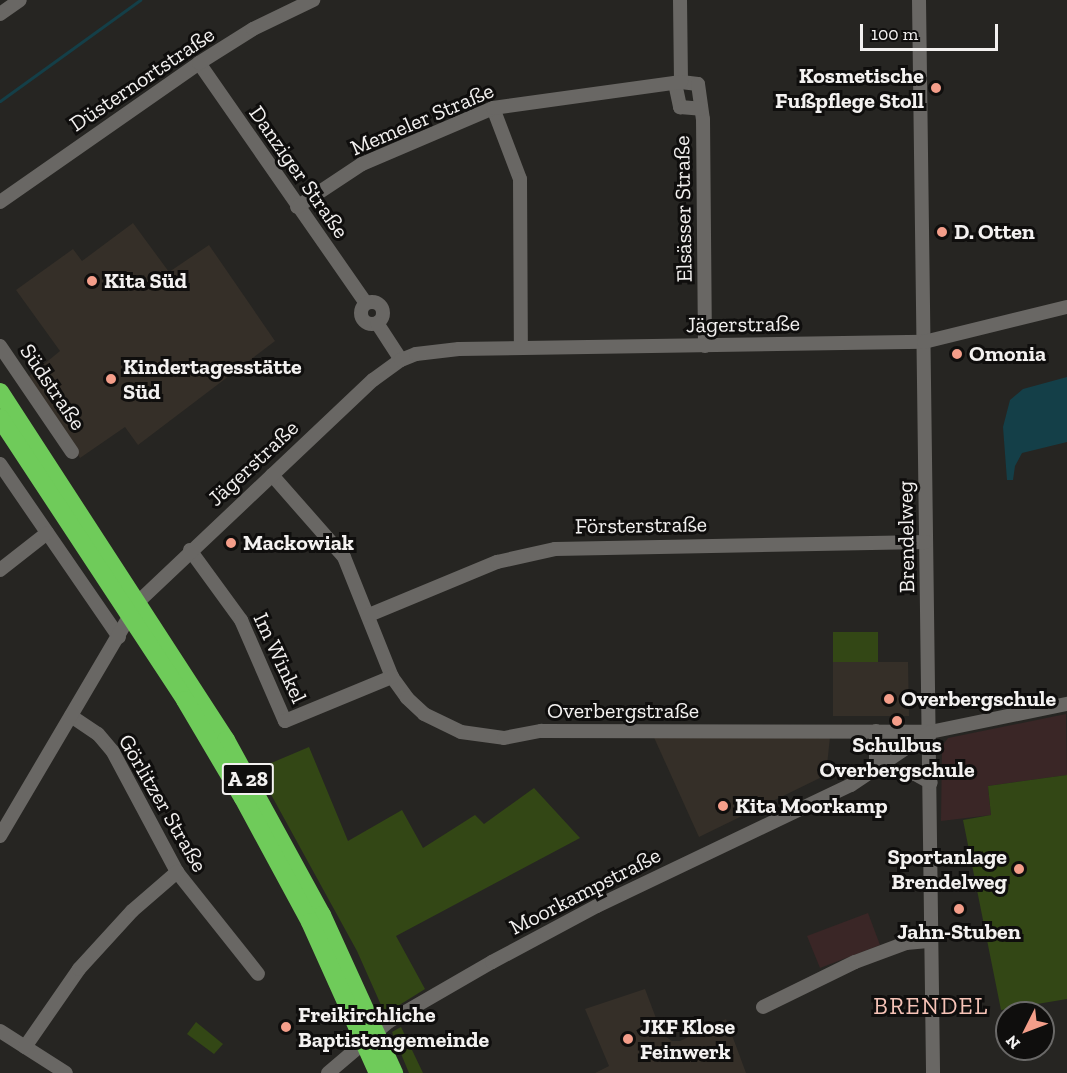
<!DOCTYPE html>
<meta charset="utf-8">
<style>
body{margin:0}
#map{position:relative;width:1067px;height:1073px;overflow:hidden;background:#262522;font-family:"Zilla Slab",serif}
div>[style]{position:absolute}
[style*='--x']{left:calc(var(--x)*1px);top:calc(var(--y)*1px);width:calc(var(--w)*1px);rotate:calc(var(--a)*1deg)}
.commercial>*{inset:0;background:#3a2626}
.built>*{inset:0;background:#352f28}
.green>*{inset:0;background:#334715}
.water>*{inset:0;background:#143f48}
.stream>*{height:3px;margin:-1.5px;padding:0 1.5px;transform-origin:1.5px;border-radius:1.5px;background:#143f48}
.minor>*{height:14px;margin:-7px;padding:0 7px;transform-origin:7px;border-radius:7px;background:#696764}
.minor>.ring{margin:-7px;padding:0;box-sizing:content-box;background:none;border:14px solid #696764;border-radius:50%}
.highway>*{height:18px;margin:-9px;padding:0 9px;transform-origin:9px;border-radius:9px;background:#6fcb5a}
.dots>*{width:16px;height:16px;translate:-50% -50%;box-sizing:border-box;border:3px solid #0f0e0d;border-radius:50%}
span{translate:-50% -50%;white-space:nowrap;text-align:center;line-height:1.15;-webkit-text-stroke:6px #0f0e0d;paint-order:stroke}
.shield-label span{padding:2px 4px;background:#0f0e0d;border:2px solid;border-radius:4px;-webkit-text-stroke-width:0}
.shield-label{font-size:21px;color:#f3f1f0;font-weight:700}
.poi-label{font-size:22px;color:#f3f1f0;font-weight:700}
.right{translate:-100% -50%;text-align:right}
.left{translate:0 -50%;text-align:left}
.street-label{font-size:22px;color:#f3f1f0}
.neighbourhood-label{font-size:24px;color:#f6c3b7;letter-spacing:1.5px}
.north{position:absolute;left:995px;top:1001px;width:60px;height:60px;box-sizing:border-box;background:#0f0e0d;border:2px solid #6a6968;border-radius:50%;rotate:228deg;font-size:16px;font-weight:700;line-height:24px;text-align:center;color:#f3f1f0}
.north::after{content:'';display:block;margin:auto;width:21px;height:27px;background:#f49e8a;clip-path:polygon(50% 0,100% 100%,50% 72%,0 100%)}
.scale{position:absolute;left:860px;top:24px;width:138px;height:27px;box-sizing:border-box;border:3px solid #f3f1f0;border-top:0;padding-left:8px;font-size:18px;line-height:21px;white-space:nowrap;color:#f3f1f0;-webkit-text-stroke:4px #0f0e0d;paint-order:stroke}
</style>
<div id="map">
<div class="commercial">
<i style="clip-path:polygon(1066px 714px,1067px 775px,988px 786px,991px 815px,941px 821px,942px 746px,948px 738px)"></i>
<i style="clip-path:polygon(868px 913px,880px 945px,820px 968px,807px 936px)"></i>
</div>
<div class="built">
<i style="clip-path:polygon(133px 223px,169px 272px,209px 245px,275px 341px,138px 445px,125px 427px,80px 458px,27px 378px,60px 351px,16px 290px,73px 249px,82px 261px)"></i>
<i style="clip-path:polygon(833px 662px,908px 662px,909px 716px,833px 716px)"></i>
<i style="clip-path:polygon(652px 733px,830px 737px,826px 775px,699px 837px)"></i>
<i style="clip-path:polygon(645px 989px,662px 1034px,672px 1041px,680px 1041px,726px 1019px,746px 1073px,595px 1073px,609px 1066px,585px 1009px)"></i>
</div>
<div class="green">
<i style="clip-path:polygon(833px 632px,878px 632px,878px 662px,833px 662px)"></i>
<i style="clip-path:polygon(309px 747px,348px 841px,402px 810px,423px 848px,475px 815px,484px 824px,534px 788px,580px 838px,396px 936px,425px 989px,385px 1014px,357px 951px,257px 769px)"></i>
<i style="clip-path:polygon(1067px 775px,1067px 999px,1001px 1010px,963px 820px,991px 815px,988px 786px)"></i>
<i style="clip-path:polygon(196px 1022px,223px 1044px,214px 1054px,187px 1034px)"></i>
<i style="clip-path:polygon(401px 1027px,423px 1073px,409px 1073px,392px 1032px)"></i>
</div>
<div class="water">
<i style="clip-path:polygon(1067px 377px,1067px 442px,1022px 453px,1015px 466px,1013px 480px,1007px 480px,1003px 427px,1010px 400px,1023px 389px)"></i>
</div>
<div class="stream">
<i style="--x:0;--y:101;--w:173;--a:-35.8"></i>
</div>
<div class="minor">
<i style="--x:680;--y:0;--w:82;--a:89.3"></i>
<i style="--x:681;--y:82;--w:17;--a:7"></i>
<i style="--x:698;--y:84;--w:35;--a:82"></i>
<i style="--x:703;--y:119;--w:227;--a:89.5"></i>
<i style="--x:919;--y:0;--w:1073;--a:89.25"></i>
<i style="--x:0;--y:14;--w:24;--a:-35"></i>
<i style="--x:199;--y:63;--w:292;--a:55.2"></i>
<i style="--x:675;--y:83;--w:25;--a:78"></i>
<i style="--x:680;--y:107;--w:21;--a:5"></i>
<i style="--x:493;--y:108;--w:76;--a:69.2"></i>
<i style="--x:520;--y:179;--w:169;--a:89.7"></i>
<i style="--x:0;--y:202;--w:243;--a:-34.9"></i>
<i style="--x:199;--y:63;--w:64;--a:-32.2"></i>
<i style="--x:253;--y:29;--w:67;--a:-25.8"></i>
<i style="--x:297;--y:207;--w:78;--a:-33.5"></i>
<i style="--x:362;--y:164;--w:142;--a:-23.1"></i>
<i style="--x:493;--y:108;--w:190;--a:-7.9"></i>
<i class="ring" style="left:361px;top:302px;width:8px;height:8px"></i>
<i style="--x:377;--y:323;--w:44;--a:57"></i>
<i style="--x:0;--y:346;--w:128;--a:55.8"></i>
<i style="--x:0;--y:464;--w:210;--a:55.5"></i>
<i style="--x:272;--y:475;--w:109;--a:48.7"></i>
<i style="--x:344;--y:557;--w:129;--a:68.2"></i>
<i style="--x:392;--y:677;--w:26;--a:54"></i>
<i style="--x:407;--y:698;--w:23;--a:43"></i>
<i style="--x:424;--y:714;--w:41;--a:25.9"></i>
<i style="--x:461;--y:732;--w:43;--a:7.9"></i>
<i style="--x:504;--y:738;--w:38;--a:-11"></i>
<i style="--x:541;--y:731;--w:389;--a:0.1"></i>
<i style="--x:930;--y:732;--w:140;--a:-11.6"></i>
<i style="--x:190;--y:550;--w:87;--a:53.9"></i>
<i style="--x:241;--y:620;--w:110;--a:66.5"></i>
<i style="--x:285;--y:721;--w:116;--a:-22.4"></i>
<i style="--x:0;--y:570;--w:60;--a:-38.2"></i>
<i style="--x:369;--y:615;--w:139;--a:-22.5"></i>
<i style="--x:497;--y:562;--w:59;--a:-12.6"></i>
<i style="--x:555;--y:549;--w:371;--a:-1.1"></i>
<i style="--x:71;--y:716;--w:32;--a:34"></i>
<i style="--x:98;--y:734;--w:23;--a:50"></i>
<i style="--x:113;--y:752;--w:136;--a:61.9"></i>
<i style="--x:177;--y:872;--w:130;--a:51.5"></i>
<i style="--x:876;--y:731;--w:39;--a:90"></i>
<i style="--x:876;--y:770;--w:39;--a:6"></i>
<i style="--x:915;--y:774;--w:18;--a:29"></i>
<i style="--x:0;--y:836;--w:270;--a:-59.5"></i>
<i style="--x:137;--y:603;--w:325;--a:-43.4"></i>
<i style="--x:373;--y:380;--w:34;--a:-36"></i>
<i style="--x:401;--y:360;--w:16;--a:-22"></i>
<i style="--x:416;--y:354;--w:43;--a:-6.6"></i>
<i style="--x:459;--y:349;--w:465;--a:-0.9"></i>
<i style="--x:924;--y:342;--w:147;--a:-13.8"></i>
<i style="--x:763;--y:1007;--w:102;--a:-26.1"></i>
<i style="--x:855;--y:962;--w:54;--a:-20.4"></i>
<i style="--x:906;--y:943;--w:25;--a:-5"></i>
<i style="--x:0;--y:1031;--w:78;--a:32.5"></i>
<i style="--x:25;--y:1047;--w:95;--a:-55.3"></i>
<i style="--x:79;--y:969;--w:79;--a:-47.6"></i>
<i style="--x:132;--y:911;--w:60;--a:-40.9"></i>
<i style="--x:328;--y:1073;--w:79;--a:-40.4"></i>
<i style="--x:388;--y:1022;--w:120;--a:-30"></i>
<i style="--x:492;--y:962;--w:119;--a:-28.1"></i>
<i style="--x:597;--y:906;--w:281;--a:-25.5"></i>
<i style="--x:851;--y:785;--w:95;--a:-33.9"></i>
</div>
<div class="highway">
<i style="--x:0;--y:392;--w:415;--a:57"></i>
<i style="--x:226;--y:740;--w:200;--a:61.3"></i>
<i style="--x:322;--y:915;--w:174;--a:65.5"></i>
<i style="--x:0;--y:418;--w:337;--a:56.7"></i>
<i style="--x:185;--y:700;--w:114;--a:59.4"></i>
<i style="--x:243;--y:798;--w:141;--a:61.6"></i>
<i style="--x:310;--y:922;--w:166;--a:65.8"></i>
</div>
<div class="dots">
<i style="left:936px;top:88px;background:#f49e8a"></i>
<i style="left:942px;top:232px;background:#f49e8a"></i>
<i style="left:92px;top:281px;background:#f49e8a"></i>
<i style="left:957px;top:354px;background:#f49e8a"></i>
<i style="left:111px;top:379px;background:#f49e8a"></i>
<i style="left:231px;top:543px;background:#f49e8a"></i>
<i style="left:889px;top:699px;background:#f49e8a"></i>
<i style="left:897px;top:721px;background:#f49e8a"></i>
<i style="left:723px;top:806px;background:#f49e8a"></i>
<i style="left:1019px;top:869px;background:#f49e8a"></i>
<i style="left:959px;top:909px;background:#f49e8a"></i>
<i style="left:286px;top:1027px;background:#f49e8a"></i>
<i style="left:628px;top:1039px;background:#f49e8a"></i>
</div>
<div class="shield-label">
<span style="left:248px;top:779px">A 28</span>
</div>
<div class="poi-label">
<span class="right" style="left:924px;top:88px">Kosmetische<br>Fußpflege Stoll</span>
<span class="left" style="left:954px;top:232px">D. Otten</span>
<span class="left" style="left:104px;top:281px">Kita Süd</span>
<span class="left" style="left:969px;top:354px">Omonia</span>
<span class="left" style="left:123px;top:379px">Kindertagesstätte<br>Süd</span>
<span class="left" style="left:243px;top:543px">Mackowiak</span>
<span class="left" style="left:901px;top:699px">Overbergschule</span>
<span style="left:897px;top:757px">Schulbus<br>Overbergschule</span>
<span class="left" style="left:735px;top:806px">Kita Moorkamp</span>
<span class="right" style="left:1007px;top:869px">Sportanlage<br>Brendelweg</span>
<span style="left:959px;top:932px">Jahn-Stuben</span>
<span class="left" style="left:298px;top:1027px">Freikirchliche<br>Baptistengemeinde</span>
<span class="left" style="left:640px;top:1039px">JKF Klose<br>Feinwerk</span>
</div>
<div class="street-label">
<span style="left:142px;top:79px;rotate:-34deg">Düsternortstraße</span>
<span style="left:422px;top:119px;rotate:-23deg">Memeler Straße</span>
<span style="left:299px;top:172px;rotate:55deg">Danziger Straße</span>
<span style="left:683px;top:209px;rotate:-91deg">Elsässer Straße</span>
<span style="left:743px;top:324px;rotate:-1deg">Jägerstraße</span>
<span style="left:53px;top:387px;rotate:56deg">Südstraße</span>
<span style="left:253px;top:463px;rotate:-43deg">Jägerstraße</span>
<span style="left:641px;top:525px;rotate:-1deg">Försterstraße</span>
<span style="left:906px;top:537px;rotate:-91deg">Brendelweg</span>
<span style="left:280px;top:658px;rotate:65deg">Im Winkel</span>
<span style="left:623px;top:711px">Overbergstraße</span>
<span style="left:163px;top:803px;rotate:60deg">Görlitzer Straße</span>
<span style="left:585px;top:891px;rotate:-27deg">Moorkampstraße</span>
</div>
<div class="neighbourhood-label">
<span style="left:931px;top:1006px">BRENDEL</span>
</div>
<div class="north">N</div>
<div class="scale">100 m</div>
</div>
